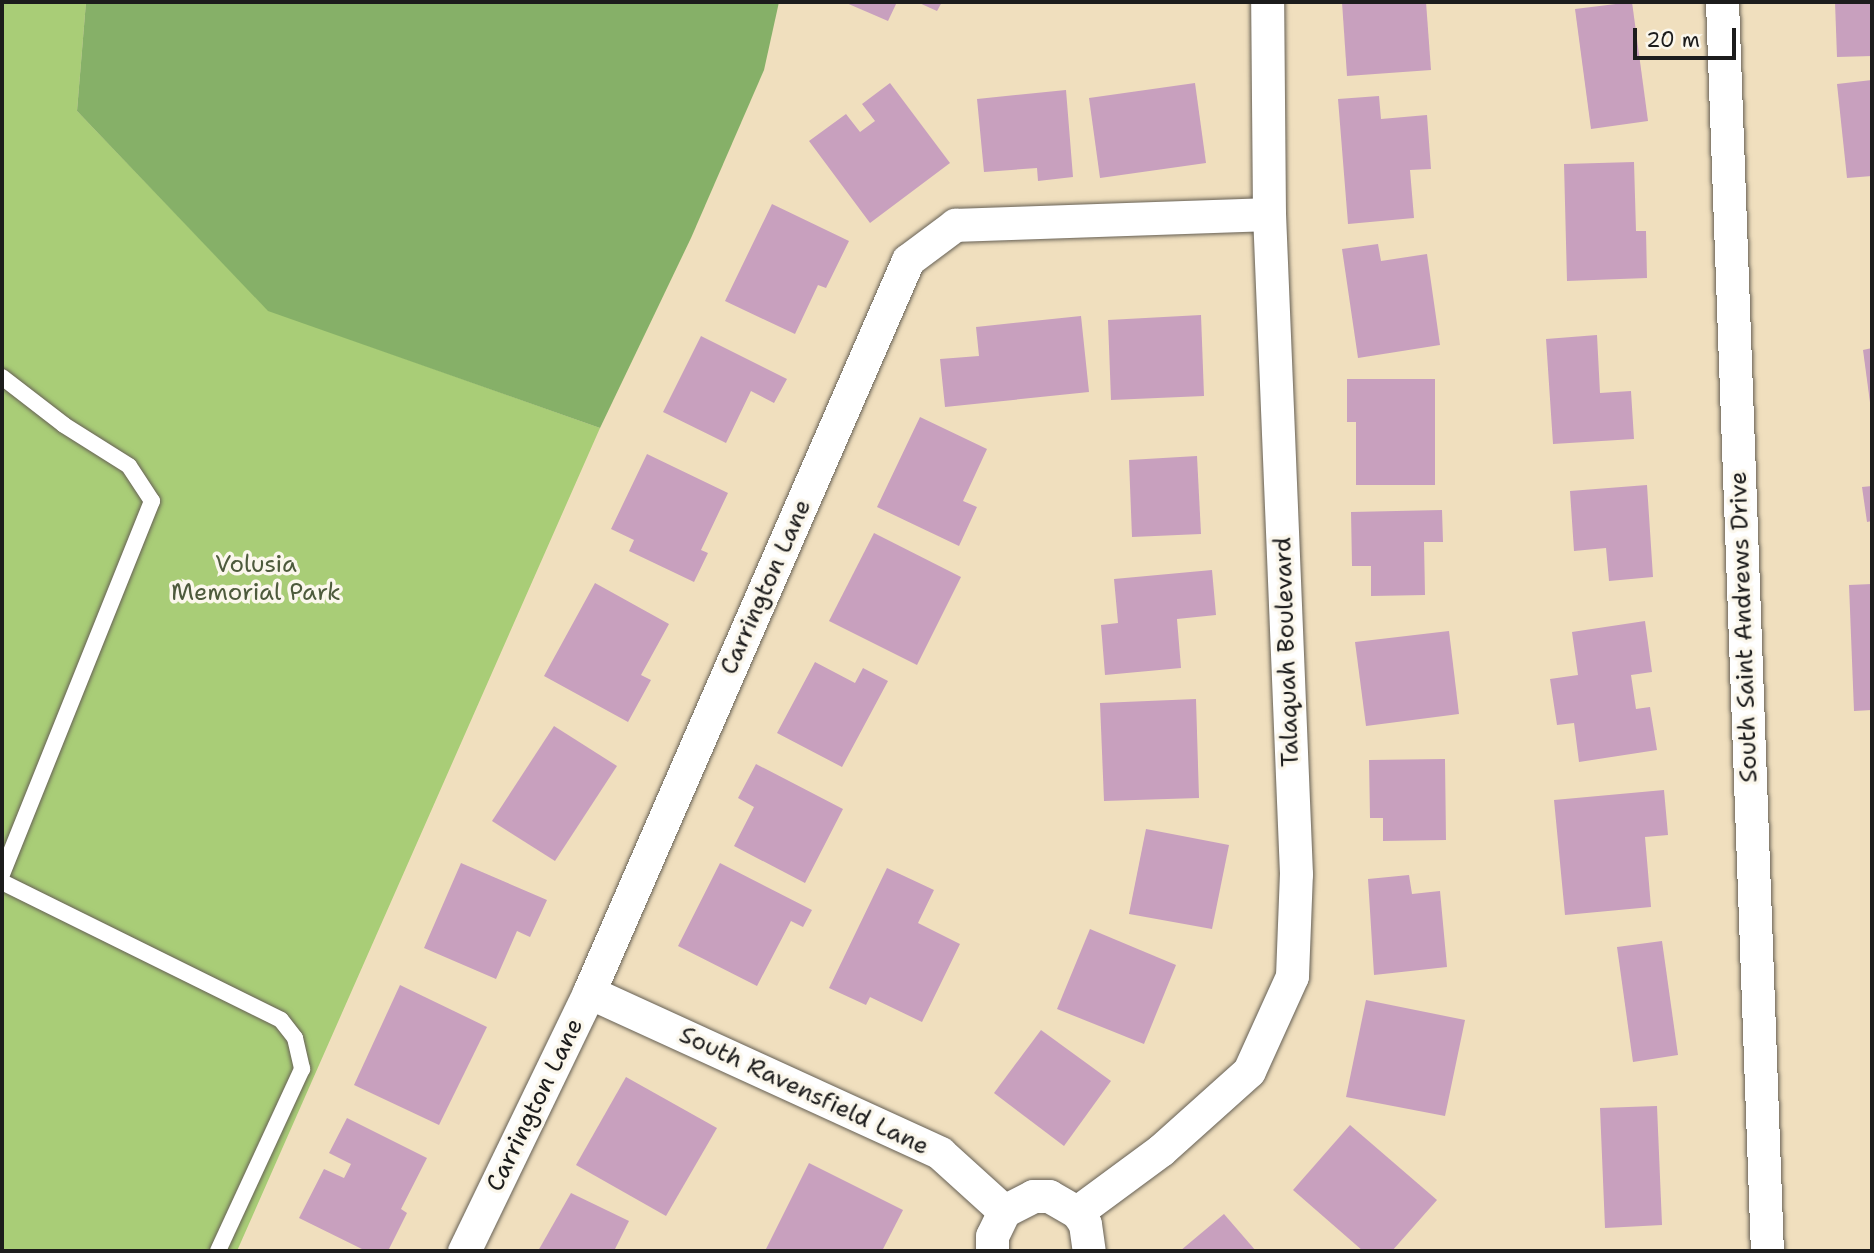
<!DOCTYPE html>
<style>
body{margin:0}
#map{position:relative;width:1874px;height:1253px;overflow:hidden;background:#f0dfbe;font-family:"Shantell Sans",sans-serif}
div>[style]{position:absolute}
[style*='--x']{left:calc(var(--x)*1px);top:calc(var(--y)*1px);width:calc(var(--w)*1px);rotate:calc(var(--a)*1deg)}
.green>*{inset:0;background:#a9cd77}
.forest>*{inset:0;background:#86b068}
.building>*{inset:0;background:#c8a0be}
.roads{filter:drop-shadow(0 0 2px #666055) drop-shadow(0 0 2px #666055)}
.lane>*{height:16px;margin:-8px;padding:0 8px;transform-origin:8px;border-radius:8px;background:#fff}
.street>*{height:33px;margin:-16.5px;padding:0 16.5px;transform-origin:16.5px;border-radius:16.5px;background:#fff}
span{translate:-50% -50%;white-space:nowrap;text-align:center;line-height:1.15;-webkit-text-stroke:7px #fbf7ec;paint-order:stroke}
.park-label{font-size:24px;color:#4d5a3c}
.street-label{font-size:24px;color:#1c1c1c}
.frame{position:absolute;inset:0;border:4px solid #1c1c1c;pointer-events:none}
.scale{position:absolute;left:1633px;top:28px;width:103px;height:32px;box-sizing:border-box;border:4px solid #1c1c1c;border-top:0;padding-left:9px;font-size:21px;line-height:24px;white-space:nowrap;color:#1c1c1c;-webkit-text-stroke:5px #fbf7ec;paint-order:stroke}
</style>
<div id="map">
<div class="green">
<i style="clip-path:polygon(2px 2px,86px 2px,77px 111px,268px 310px,600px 428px,237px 1251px,2px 1251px)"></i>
</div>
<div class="forest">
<i style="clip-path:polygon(86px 2px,779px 2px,764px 70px,691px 238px,600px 428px,268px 311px,77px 111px)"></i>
</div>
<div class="building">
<i style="clip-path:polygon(844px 2px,897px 2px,888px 21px)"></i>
<i style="clip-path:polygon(917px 2px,942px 2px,937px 11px)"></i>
<i style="clip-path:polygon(1342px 2px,1426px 2px,1431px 70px,1347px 76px)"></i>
<i style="clip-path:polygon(1632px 2px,1648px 121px,1591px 129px,1575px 9px)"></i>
<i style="clip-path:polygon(1835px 2px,1872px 2px,1872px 56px,1837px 57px)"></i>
<i style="clip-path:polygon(1872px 80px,1872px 176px,1847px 178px,1837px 84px)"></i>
<i style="clip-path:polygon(890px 83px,950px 163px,870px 223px,809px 141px,846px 114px,860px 132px,875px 121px,862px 104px)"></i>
<i style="clip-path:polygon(1195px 83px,1206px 163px,1100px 178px,1089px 98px)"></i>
<i style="clip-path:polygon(1066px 90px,1073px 177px,1038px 181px,1037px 168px,984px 172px,977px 99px)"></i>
<i style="clip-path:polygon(1379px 96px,1381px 119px,1427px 115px,1431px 169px,1410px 170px,1414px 218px,1348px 224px,1338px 99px)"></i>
<i style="clip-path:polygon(1634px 162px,1636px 231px,1646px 231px,1647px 278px,1567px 281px,1564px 164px)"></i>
<i style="clip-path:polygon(772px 204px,849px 241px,826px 288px,818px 285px,795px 334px,725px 301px)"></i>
<i style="clip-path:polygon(1378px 244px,1381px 261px,1427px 254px,1440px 345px,1358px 358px,1342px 249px)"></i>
<i style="clip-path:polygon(1201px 315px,1204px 396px,1111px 400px,1108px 320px)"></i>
<i style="clip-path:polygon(1081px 316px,1089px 392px,945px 407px,940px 359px,979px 356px,976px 327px)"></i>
<i style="clip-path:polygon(1597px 335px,1600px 393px,1631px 391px,1634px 439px,1553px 444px,1546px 339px)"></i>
<i style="clip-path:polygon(701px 336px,787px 379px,774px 403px,751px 391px,726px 443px,663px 412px)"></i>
<i style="clip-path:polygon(1872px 348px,1872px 410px,1871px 410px,1863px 350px)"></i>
<i style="clip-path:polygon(1347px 379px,1435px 379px,1435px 485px,1356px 485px,1356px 422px,1347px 422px)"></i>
<i style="clip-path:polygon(920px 417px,987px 449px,963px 501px,977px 507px,959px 546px,877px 507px)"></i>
<i style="clip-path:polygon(647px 454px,728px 493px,701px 550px,708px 553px,694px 582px,629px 551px,634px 540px,611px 529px)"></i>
<i style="clip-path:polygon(1197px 456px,1201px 534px,1132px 537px,1129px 460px)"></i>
<i style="clip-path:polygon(1647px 485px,1653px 577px,1609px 581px,1606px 548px,1574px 551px,1570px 491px)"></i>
<i style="clip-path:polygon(1872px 486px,1872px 521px,1867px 522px,1862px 487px)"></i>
<i style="clip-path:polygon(1442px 510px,1443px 542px,1424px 542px,1425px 595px,1371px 596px,1371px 566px,1352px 566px,1351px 512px)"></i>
<i style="clip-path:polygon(874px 533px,961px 577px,917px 665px,829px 621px)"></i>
<i style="clip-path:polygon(1212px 570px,1216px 615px,1177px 619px,1181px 668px,1105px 675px,1101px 625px,1118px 623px,1114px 579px)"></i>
<i style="clip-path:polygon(595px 583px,669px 624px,641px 675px,651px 680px,628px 722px,544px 676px)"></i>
<i style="clip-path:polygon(1872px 584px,1872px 710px,1854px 711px,1849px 585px)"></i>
<i style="clip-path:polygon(1645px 621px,1652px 672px,1631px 675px,1636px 709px,1650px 707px,1657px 750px,1579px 762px,1574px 723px,1557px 725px,1550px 679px,1578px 675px,1572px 632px)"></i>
<i style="clip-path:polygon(1449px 631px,1459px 714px,1366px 726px,1355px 642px)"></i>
<i style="clip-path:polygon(815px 662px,855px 683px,863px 668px,888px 681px,842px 767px,777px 733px)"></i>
<i style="clip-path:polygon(1196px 699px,1199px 798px,1104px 801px,1100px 703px)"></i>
<i style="clip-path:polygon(554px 726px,617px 766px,555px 861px,492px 821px)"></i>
<i style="clip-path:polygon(1445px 759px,1446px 840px,1383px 841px,1383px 818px,1370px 818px,1369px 760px)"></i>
<i style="clip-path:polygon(756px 764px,843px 809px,805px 883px,734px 846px,754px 807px,738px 798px)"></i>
<i style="clip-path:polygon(1664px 790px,1668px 835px,1645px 837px,1651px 907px,1565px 915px,1554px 800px)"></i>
<i style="clip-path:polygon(1146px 829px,1229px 845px,1212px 929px,1129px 914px)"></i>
<i style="clip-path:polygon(461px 863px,547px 900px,530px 937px,517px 931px,496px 979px,424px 948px)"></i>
<i style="clip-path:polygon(720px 863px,812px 910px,803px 927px,791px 921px,757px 986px,678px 946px)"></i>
<i style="clip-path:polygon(887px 868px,934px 890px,918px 923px,960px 944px,922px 1022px,870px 997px,866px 1005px,829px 988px)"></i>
<i style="clip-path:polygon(1409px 875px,1412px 894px,1440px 891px,1447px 967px,1374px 975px,1368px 879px)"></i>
<i style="clip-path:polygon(1090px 929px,1176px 965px,1144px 1044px,1057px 1009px)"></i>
<i style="clip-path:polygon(1662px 941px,1678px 1055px,1633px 1062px,1617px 947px)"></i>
<i style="clip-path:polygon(400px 985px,487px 1027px,439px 1125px,354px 1085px)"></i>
<i style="clip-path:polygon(1366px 1000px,1465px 1020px,1445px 1116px,1346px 1097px)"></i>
<i style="clip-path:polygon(1041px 1030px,1111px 1081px,1064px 1146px,994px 1093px)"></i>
<i style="clip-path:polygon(626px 1077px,717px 1128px,666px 1216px,576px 1165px)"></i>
<i style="clip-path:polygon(1657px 1106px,1662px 1225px,1605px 1228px,1600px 1108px)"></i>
<i style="clip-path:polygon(347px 1118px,427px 1158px,401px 1209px,407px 1213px,388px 1251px,366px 1251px,299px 1218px,324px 1169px,344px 1178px,351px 1164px,329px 1153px)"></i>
<i style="clip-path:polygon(1350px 1125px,1437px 1200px,1392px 1251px,1363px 1251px,1293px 1190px)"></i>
<i style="clip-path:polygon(809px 1163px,903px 1210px,882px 1251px,765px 1251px)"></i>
<i style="clip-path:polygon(571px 1193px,629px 1221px,614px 1251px,538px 1251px)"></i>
<i style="clip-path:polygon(1224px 1214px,1256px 1251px,1180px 1251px)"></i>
</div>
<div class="roads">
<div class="lane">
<i style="--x:2;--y:377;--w:78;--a:37.7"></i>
<i style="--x:64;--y:425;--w:77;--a:32.2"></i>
<i style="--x:129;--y:466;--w:42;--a:56.7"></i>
<i style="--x:152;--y:501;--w:402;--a:111.9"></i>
<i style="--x:2;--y:882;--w:311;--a:26.3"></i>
<i style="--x:281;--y:1020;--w:23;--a:52"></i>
<i style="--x:295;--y:1038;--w:32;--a:77"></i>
<i style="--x:302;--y:1069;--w:200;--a:114.8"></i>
</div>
<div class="street">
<i style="--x:1722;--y:2;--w:1250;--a:87.94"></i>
<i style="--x:589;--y:992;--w:386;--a:24.6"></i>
<i style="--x:940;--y:1153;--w:86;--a:42.2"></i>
<i style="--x:1077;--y:1212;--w:104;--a:-36.4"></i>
<i style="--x:1161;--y:1150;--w:118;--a:-41.9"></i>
<i style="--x:1249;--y:1071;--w:104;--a:-65.6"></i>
<i style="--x:1292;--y:976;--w:102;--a:-87.8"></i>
<i style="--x:1296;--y:874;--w:661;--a:-92.34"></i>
<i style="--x:1269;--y:214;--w:212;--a:-90.5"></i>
<i style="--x:464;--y:1251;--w:288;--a:-64.2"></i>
<i style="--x:589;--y:992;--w:798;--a:-66.45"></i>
<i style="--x:908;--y:260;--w:59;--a:-36.7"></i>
<i style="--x:955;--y:225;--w:314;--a:-2"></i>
<i style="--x:992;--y:1251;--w:15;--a:-90"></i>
<i style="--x:992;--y:1236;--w:28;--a:-64"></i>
<i style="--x:1004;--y:1211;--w:33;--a:-27"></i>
<i style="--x:1033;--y:1196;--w:16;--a:0"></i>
<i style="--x:1049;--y:1196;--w:32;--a:30"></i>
<i style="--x:1077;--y:1212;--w:14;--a:56"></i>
<i style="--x:1085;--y:1224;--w:27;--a:82"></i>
</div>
</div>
<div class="park-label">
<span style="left:256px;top:579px">Volusia<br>Memorial Park</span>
</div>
<div class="street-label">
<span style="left:766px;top:587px;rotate:-66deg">Carrington Lane</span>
<span style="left:1744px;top:627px;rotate:-92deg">South Saint Andrews Drive</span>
<span style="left:1287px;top:652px;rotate:-92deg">Talaquah Boulevard</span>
<span style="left:804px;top:1091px;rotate:25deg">South Ravensfield Lane</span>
<span style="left:535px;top:1105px;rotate:-64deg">Carrington Lane</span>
</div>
<div class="frame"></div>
<div class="scale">20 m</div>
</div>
